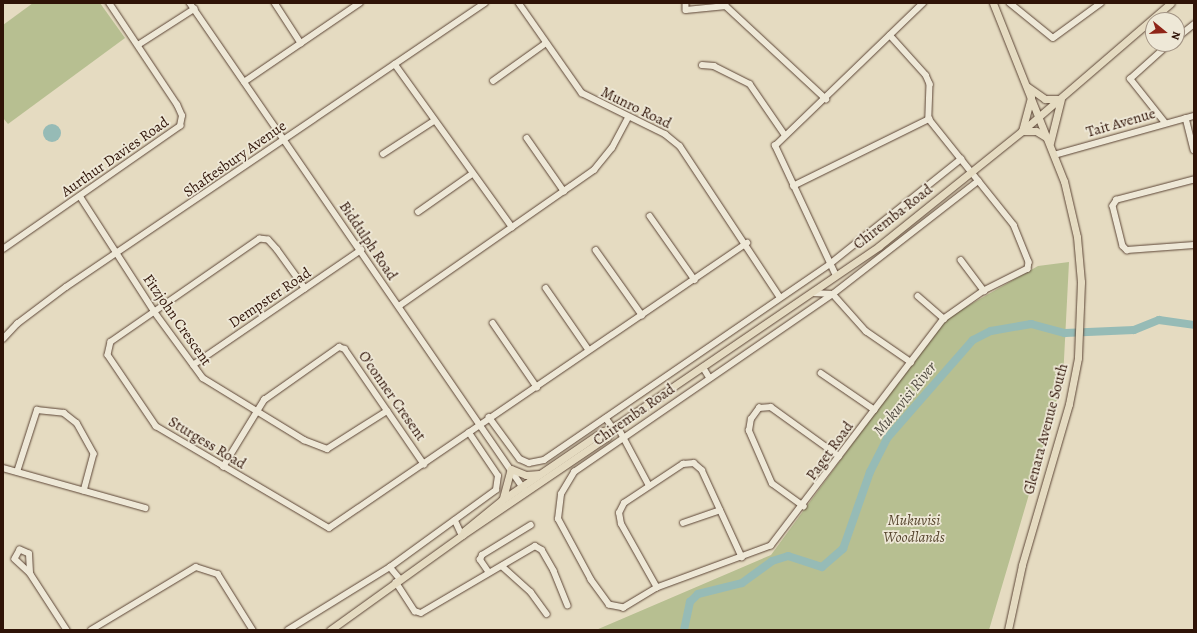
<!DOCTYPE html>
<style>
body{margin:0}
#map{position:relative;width:1197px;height:633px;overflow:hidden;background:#e5dbc1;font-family:Alegreya,serif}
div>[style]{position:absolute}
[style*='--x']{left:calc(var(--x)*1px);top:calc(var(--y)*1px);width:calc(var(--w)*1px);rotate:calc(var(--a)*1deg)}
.green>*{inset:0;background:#b7bf91}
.water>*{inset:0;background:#96bbb6}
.round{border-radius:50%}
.river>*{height:8px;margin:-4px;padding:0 4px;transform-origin:4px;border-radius:4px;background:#96bbb6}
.roads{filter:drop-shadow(0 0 1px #5c4536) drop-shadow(0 0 1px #5c4536)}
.minor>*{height:5.5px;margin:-2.75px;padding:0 2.75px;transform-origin:2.75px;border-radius:2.75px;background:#eee8d7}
.major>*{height:7px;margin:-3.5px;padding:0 3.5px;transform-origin:3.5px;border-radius:3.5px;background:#e5dbc1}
span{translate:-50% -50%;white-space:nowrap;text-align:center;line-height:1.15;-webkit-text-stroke:3.5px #eee8d7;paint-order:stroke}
.street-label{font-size:15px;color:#2f1307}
.park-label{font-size:15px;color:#584730;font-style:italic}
.water-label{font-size:16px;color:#534e44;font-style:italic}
.frame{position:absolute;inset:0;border:4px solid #2f1307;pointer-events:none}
.north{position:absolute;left:1145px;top:12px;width:40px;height:40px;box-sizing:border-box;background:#eee8d7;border:1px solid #a29384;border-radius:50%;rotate:108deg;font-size:11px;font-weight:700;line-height:16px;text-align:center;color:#2f1307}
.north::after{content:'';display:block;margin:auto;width:14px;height:18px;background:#8f2418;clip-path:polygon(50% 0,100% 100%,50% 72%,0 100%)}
</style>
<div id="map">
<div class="green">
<i style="clip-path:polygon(33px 3px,100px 3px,125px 38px,8px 124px,3px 118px,3px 25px)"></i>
<i style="clip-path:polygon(1069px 262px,1063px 379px,989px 630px,596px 630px,771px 555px,943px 320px,1038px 266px)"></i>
</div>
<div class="water">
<i class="round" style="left:43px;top:124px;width:18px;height:18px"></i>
</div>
<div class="river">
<i style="--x:684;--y:630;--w:29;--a:-78"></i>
<i style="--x:690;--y:602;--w:11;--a:-45"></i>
<i style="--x:698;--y:594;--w:45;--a:-14"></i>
<i style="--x:742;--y:583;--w:37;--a:-36"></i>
<i style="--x:772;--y:561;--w:17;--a:-17"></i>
<i style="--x:788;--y:556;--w:36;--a:18"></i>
<i style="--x:822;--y:567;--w:28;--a:-41"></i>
<i style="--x:843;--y:549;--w:82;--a:-70.7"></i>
<i style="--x:870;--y:472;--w:39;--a:-63"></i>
<i style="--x:888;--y:437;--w:129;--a:-48.8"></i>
<i style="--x:973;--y:340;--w:20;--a:-27"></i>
<i style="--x:991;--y:331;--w:41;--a:-9.9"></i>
<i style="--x:1031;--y:324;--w:35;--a:15"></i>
<i style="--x:1065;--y:333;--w:69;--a:-2.5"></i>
<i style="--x:1134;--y:330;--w:27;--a:-22"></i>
<i style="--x:1159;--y:320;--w:35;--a:8"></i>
</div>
<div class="roads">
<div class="minor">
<i style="--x:190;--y:3;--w:590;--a:55.5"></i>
<i style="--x:275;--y:3;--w:48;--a:57"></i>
<i style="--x:519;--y:3;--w:110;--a:55"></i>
<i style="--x:582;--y:93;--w:93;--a:26.3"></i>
<i style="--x:665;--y:134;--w:19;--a:39"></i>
<i style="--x:680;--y:146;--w:181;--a:56.5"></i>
<i style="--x:686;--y:3;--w:7;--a:90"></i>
<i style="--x:686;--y:10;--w:40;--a:-5.7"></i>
<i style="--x:726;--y:6;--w:137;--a:42.9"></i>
<i style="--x:1010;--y:3;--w:55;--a:39.1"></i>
<i style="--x:1053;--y:38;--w:59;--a:-36.1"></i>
<i style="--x:890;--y:35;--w:54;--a:48"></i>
<i style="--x:926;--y:75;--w:10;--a:66"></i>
<i style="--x:930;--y:84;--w:35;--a:92"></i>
<i style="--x:929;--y:119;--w:136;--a:51.3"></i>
<i style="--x:1014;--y:225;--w:40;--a:68"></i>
<i style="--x:1029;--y:262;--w:7;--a:98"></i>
<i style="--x:1028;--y:269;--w:49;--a:153.4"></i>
<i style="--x:984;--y:291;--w:49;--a:145"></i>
<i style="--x:944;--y:319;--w:285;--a:127.3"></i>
<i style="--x:771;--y:546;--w:121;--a:159.8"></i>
<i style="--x:657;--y:588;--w:39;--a:149"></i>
<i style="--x:624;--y:608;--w:15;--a:-169"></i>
<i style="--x:609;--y:605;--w:31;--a:-126"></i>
<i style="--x:591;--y:580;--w:69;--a:-118.4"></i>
<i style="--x:558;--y:519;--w:25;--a:-83"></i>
<i style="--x:561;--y:494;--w:26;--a:-59"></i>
<i style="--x:574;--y:472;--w:314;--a:-34.5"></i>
<i style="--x:833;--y:294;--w:184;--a:-37.9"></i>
<i style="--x:1177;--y:38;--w:22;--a:-39"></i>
<i style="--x:138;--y:45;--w:67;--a:-32.7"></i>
<i style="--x:395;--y:64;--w:201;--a:54.3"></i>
<i style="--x:702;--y:65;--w:12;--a:5"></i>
<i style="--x:714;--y:66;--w:40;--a:26.6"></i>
<i style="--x:750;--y:84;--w:62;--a:55.5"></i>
<i style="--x:493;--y:81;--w:65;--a:-35.6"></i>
<i style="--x:244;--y:82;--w:140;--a:-34.3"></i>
<i style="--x:1186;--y:118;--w:33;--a:76"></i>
<i style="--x:1165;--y:123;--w:56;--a:-128.5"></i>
<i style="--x:1130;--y:79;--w:52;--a:-41.9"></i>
<i style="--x:527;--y:138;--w:65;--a:55.1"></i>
<i style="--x:383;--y:154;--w:61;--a:-32.9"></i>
<i style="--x:1054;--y:155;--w:145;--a:-15.6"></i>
<i style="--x:1194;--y:180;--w:80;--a:165.4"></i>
<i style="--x:1117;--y:200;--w:7;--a:124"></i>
<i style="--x:1113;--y:206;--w:41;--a:76"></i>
<i style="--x:1123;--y:246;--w:6;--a:45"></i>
<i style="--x:1127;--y:250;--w:67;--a:-4.3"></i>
<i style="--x:793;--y:186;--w:152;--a:-26.2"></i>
<i style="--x:80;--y:196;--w:137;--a:57.2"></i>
<i style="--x:154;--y:311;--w:83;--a:53.8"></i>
<i style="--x:203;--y:378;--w:119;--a:31.5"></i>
<i style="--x:304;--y:440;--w:25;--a:21"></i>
<i style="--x:327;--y:449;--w:71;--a:-32.3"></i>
<i style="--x:418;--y:212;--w:66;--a:-35.1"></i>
<i style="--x:650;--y:216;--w:78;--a:54.9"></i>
<i style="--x:3;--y:249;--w:216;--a:-34.8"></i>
<i style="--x:180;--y:126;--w:10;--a:-79"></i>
<i style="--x:182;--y:116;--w:12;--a:-114"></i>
<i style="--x:177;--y:105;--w:123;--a:-123.7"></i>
<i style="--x:596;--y:250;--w:80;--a:54.7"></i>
<i style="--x:961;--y:260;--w:39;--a:53"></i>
<i style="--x:836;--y:276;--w:144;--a:-115.1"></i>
<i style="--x:775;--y:146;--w:206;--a:-44"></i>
<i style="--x:546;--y:288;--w:75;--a:55.3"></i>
<i style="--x:305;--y:289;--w:48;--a:-125.7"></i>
<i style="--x:277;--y:250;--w:13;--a:-132"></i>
<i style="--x:268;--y:240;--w:8;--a:-173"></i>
<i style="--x:260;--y:239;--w:181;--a:145.3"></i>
<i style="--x:111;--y:342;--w:13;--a:103"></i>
<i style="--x:108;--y:355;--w:86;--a:55.9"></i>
<i style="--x:156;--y:426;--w:201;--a:30.5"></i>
<i style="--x:329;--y:528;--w:506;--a:-34.29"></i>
<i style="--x:813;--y:293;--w:20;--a:3"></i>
<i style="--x:833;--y:294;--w:50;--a:48.3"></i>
<i style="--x:866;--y:331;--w:55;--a:34.6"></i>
<i style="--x:918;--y:296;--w:35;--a:41"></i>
<i style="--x:399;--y:306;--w:238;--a:-34.9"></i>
<i style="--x:594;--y:170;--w:28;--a:-51"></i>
<i style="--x:612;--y:148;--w:34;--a:-62"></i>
<i style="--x:493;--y:323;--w:78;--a:55.5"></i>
<i style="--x:3;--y:339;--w:21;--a:-47"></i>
<i style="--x:17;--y:324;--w:61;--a:-37.1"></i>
<i style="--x:66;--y:287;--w:506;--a:-34.13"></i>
<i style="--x:193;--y:365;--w:204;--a:-34.4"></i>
<i style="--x:703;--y:367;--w:13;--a:58"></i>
<i style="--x:821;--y:373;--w:65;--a:34.4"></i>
<i style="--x:489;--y:417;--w:52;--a:53.6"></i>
<i style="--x:520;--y:459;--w:10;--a:24"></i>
<i style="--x:529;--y:463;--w:15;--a:-11"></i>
<i style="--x:544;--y:460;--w:347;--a:-34.4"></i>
<i style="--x:830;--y:264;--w:168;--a:-38.7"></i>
<i style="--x:606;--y:418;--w:12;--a:55"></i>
<i style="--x:617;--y:425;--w:68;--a:61.9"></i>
<i style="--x:223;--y:467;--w:79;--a:-58.5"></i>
<i style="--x:264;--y:400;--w:92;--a:-35.2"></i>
<i style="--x:339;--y:347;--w:6;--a:18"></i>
<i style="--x:345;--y:349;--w:140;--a:55.5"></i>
<i style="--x:3;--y:468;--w:148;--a:15.7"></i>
<i style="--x:17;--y:472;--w:65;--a:-72.1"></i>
<i style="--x:37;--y:410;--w:27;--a:6"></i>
<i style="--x:64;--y:413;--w:16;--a:38"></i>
<i style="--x:77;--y:423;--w:35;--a:61"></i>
<i style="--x:94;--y:454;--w:38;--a:105"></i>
<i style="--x:804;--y:507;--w:39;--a:-144"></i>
<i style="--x:772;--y:484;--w:58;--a:-113.5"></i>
<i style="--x:749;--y:431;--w:12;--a:-81"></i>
<i style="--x:751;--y:419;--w:14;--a:-54"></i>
<i style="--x:759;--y:408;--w:12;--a:-5"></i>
<i style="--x:771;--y:407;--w:84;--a:35.8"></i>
<i style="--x:455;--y:520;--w:17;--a:65"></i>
<i style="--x:683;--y:523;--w:39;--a:-19"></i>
<i style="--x:502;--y:566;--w:39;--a:42"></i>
<i style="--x:531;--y:592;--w:27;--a:54"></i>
<i style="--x:390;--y:567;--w:16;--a:50"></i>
<i style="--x:30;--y:573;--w:19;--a:-93"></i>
<i style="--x:29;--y:554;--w:10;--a:-156"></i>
<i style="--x:20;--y:550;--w:10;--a:119"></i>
<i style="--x:15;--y:559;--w:21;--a:43"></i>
<i style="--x:30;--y:573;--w:68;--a:57"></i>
<i style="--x:489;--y:573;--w:16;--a:-125"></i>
<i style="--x:480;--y:560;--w:5;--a:-68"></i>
<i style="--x:482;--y:555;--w:57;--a:-31.5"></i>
<i style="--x:396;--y:582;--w:35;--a:57"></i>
<i style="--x:415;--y:611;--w:6;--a:18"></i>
<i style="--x:421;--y:613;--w:132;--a:-30.4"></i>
<i style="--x:535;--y:546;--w:8;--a:30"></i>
<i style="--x:542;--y:550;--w:24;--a:60"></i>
<i style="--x:554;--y:571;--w:37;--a:68"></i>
<i style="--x:657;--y:588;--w:73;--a:-119.4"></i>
<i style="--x:621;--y:524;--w:11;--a:-100"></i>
<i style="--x:619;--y:513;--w:11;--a:-63"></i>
<i style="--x:624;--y:503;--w:71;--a:-33.5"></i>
<i style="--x:683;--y:464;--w:11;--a:-5"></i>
<i style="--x:694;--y:463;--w:11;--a:41"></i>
<i style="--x:702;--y:470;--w:96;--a:65.3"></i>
<i style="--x:91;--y:630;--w:122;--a:-31"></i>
<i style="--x:196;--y:567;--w:23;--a:18"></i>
<i style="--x:218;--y:574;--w:66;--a:58"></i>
<i style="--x:288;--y:630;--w:120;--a:-31.7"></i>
<i style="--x:390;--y:567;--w:131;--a:-36"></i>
<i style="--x:496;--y:490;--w:14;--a:-82"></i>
<i style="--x:498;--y:476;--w:52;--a:-124"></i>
</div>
<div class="major">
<i style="--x:993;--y:3;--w:192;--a:68.3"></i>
<i style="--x:1064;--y:181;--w:57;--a:76.9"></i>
<i style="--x:1077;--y:237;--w:45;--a:84.9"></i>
<i style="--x:1081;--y:282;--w:76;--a:92.3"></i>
<i style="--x:1078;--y:358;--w:47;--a:101.1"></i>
<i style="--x:1069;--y:404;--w:168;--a:106.3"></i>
<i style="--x:1022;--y:565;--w:66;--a:102.2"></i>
<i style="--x:1028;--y:87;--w:21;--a:35"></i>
<i style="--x:1045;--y:99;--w:15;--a:0"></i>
<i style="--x:1022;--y:131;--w:35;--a:-75"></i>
<i style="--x:1022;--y:131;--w:14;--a:0"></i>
<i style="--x:1036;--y:131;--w:13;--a:32"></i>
<i style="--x:1050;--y:143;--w:45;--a:-76"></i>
<i style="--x:503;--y:498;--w:30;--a:-75"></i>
<i style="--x:511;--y:469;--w:16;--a:22"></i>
<i style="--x:526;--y:475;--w:13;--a:-4"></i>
<i style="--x:464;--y:531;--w:49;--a:-39.2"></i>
<i style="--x:502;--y:500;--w:122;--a:-34.3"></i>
<i style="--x:603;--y:431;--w:10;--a:-17"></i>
<i style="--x:330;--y:630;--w:163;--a:-35.7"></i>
<i style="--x:462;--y:535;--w:175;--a:-34.1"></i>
<i style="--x:607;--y:437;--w:16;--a:-50"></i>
<i style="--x:617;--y:425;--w:317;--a:-34.3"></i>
<i style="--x:879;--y:246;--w:184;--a:-38.8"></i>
<i style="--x:1022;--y:131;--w:196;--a:-40.7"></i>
</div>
</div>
<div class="street-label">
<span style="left:636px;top:108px;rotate:26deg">Munro Road</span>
<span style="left:1121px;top:123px;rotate:-16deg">Tait Avenue</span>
<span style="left:115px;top:157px;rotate:-35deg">Aurthur Davies Road</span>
<span style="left:235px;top:159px;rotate:-35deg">Shaftesbury Avenue</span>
<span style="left:893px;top:217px;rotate:-38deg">Chiremba Road</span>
<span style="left:368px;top:241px;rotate:56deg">Biddulph Road</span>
<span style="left:270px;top:298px;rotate:-34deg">Dempster Road</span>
<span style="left:177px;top:320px;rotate:55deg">Fitzjohn Crescent</span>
<span style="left:392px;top:396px;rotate:55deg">O'conner Cresent</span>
<span style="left:634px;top:415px;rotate:-35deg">Chiremba Road</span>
<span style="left:1046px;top:429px;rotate:-75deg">Glenara Avenue South</span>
<span style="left:207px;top:443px;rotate:31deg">Sturgess Road</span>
<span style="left:830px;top:451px;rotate:-54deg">Paget Road</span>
</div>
<div class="park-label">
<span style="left:914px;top:529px">Mukuvisi<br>Woodlands</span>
</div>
<div class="water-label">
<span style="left:905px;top:399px;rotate:-51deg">Mukuvisi River</span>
</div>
<div class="frame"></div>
<div class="north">N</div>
</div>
